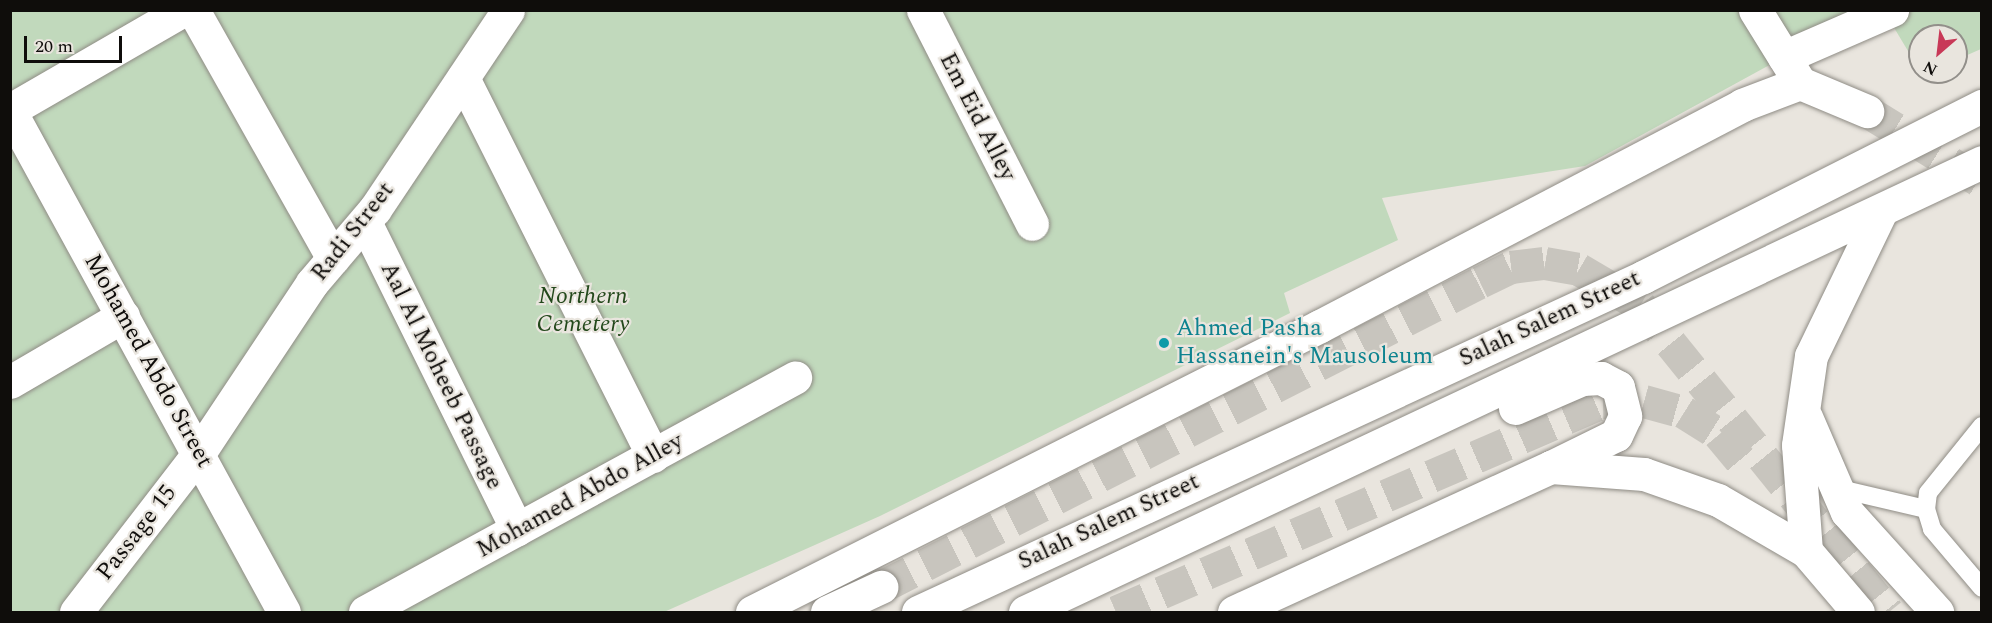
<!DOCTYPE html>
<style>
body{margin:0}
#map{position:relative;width:1992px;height:623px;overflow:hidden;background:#e9e5de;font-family:Spectral,serif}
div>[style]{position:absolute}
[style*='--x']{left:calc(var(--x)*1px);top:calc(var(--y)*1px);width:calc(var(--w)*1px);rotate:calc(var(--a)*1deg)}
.green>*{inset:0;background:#c1d9bc}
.primary-tunnel>*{height:33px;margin-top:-16.5px;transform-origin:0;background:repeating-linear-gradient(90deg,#c8c5be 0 33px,transparent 0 49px)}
.roads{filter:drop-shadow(0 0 2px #8f8c85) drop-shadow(0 0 2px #8f8c85)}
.lane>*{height:18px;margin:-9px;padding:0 9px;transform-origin:9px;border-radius:9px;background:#fff}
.street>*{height:33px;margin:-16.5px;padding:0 16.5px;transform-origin:16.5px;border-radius:16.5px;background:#fff}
.secondary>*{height:33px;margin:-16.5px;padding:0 16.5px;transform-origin:16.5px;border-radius:16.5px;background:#fff}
.primary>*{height:33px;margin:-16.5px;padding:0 16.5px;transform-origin:16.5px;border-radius:16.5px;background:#fff}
.highway>*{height:33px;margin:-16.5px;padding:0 16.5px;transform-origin:16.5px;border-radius:16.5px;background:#fff}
.dots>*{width:16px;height:16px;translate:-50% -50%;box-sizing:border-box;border:3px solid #e9e5de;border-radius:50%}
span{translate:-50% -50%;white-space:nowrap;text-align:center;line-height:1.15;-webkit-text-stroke:4.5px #e9e5de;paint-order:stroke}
.street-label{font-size:24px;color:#0f0d0b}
.park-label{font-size:24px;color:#23481b;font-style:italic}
.culture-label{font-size:24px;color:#0d838f}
.left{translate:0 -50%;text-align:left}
.frame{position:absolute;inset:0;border:12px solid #0f0d0b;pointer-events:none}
.north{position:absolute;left:1908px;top:24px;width:60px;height:60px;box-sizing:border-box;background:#e9e5de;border:2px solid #928f8a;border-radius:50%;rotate:208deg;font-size:16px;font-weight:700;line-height:24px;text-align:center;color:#0f0d0b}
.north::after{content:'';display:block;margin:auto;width:21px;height:27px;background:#c83857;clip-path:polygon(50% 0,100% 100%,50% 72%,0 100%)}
.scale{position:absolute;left:24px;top:36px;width:98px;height:27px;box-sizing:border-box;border:3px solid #0f0d0b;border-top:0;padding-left:8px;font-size:18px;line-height:21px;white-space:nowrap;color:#0f0d0b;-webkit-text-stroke:4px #e9e5de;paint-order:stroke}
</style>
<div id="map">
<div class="green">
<i style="clip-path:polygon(10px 11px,1881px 11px,1806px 45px,1585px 166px,1382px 198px,1398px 240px,1284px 293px,1290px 313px,880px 516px,664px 612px,11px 612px)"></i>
<i style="clip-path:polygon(1884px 11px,1981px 11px,1981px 49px,1956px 60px,1956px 36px,1920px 36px,1920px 71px)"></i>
</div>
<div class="primary-tunnel">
<i style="--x:1867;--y:111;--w:135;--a:31.7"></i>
<i style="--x:881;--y:587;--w:672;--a:-26.98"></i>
<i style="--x:1480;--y:282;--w:34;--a:-26"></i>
<i style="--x:1511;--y:267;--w:34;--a:-7"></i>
<i style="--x:1545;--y:263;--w:35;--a:10"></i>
<i style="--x:1579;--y:269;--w:71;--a:30.5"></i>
<i style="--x:1640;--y:305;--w:395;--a:51.1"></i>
<i style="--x:1116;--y:612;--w:530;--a:-23.33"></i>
<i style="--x:1603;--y:402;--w:41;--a:-1.4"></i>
<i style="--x:1644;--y:401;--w:41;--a:15.4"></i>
<i style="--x:1684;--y:412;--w:41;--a:32.2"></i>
<i style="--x:1719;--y:434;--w:34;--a:50"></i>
</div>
<div class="roads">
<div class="lane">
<i style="--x:1982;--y:426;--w:86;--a:128.9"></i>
<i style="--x:1928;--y:493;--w:16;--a:97"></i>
<i style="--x:1926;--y:509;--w:21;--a:73"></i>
<i style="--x:1932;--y:529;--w:77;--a:49.7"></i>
<i style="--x:1836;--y:488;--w:92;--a:13.1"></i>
</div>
<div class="street">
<i style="--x:193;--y:10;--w:285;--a:60.6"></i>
<i style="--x:923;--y:10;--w:240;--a:63"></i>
<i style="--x:1784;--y:57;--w:118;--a:-23.5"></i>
<i style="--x:463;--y:78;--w:423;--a:63.3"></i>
<i style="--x:10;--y:110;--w:200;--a:-30"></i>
<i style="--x:10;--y:111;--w:571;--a:61.33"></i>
<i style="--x:365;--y:222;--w:343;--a:63.7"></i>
<i style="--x:10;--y:382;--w:131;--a:-30.3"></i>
<i style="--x:76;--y:612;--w:201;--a:-52.3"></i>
<i style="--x:199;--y:453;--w:204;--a:-56.4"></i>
<i style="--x:312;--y:283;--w:97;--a:-49.6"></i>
<i style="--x:375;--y:209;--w:239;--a:-56.2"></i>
<i style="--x:365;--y:612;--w:490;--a:-28.6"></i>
</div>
<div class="secondary">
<i style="--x:1755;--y:10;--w:86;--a:58.3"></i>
</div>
<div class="primary">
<i style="--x:752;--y:612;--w:636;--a:-26.73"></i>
<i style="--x:1320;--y:326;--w:476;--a:-27.6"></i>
<i style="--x:1742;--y:105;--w:62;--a:-20.8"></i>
<i style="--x:1800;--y:83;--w:73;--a:22.7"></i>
<i style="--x:827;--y:612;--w:60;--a:-24.8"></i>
<i style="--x:1234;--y:612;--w:349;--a:-24.6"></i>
<i style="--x:1551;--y:467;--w:93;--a:4.3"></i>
<i style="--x:1644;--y:474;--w:78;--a:19.4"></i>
<i style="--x:1718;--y:500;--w:102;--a:30.1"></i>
<i style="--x:1806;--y:551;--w:80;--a:49.6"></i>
</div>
<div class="highway">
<i style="--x:1515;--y:408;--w:73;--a:-23.4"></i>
<i style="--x:1582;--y:379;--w:19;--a:-3"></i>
<i style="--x:1601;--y:378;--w:19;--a:28"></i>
<i style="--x:1618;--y:387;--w:30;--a:76"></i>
<i style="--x:1625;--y:416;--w:21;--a:115"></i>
<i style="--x:1616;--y:435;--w:72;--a:153.8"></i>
<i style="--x:1806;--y:417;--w:103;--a:66.7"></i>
<i style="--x:1847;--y:512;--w:135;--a:48"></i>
<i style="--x:1806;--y:551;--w:106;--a:-94.3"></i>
<i style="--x:1798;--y:445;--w:90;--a:-81.7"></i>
<i style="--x:1811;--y:356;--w:161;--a:-64.2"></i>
<i style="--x:918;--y:612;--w:799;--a:-24.8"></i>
<i style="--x:1643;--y:277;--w:380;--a:-26.8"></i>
<i style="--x:1025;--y:612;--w:1058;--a:-25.18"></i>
</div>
</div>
<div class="dots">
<i style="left:1164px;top:343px;background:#0f9aa8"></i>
</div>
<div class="street-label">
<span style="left:977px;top:117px;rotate:63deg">Em Eid Alley</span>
<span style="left:353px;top:232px;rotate:-52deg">Radi Street</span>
<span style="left:1550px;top:319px;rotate:-25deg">Salah Salem Street</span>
<span style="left:148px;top:361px;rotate:61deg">Mohamed Abdo Street</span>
<span style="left:441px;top:376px;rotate:64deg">Aal Al Moheeb Passage</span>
<span style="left:580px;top:496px;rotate:-29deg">Mohamed Abdo Alley</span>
<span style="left:1109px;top:522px;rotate:-25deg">Salah Salem Street</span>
<span style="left:137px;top:533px;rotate:-52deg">Passage 15</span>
</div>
<div class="park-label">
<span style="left:583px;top:311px">Northern<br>Cemetery</span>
</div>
<div class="culture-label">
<span class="left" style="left:1176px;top:343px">Ahmed Pasha<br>Hassanein's Mausoleum</span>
</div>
<div class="frame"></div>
<div class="north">N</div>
<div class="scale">20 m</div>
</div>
